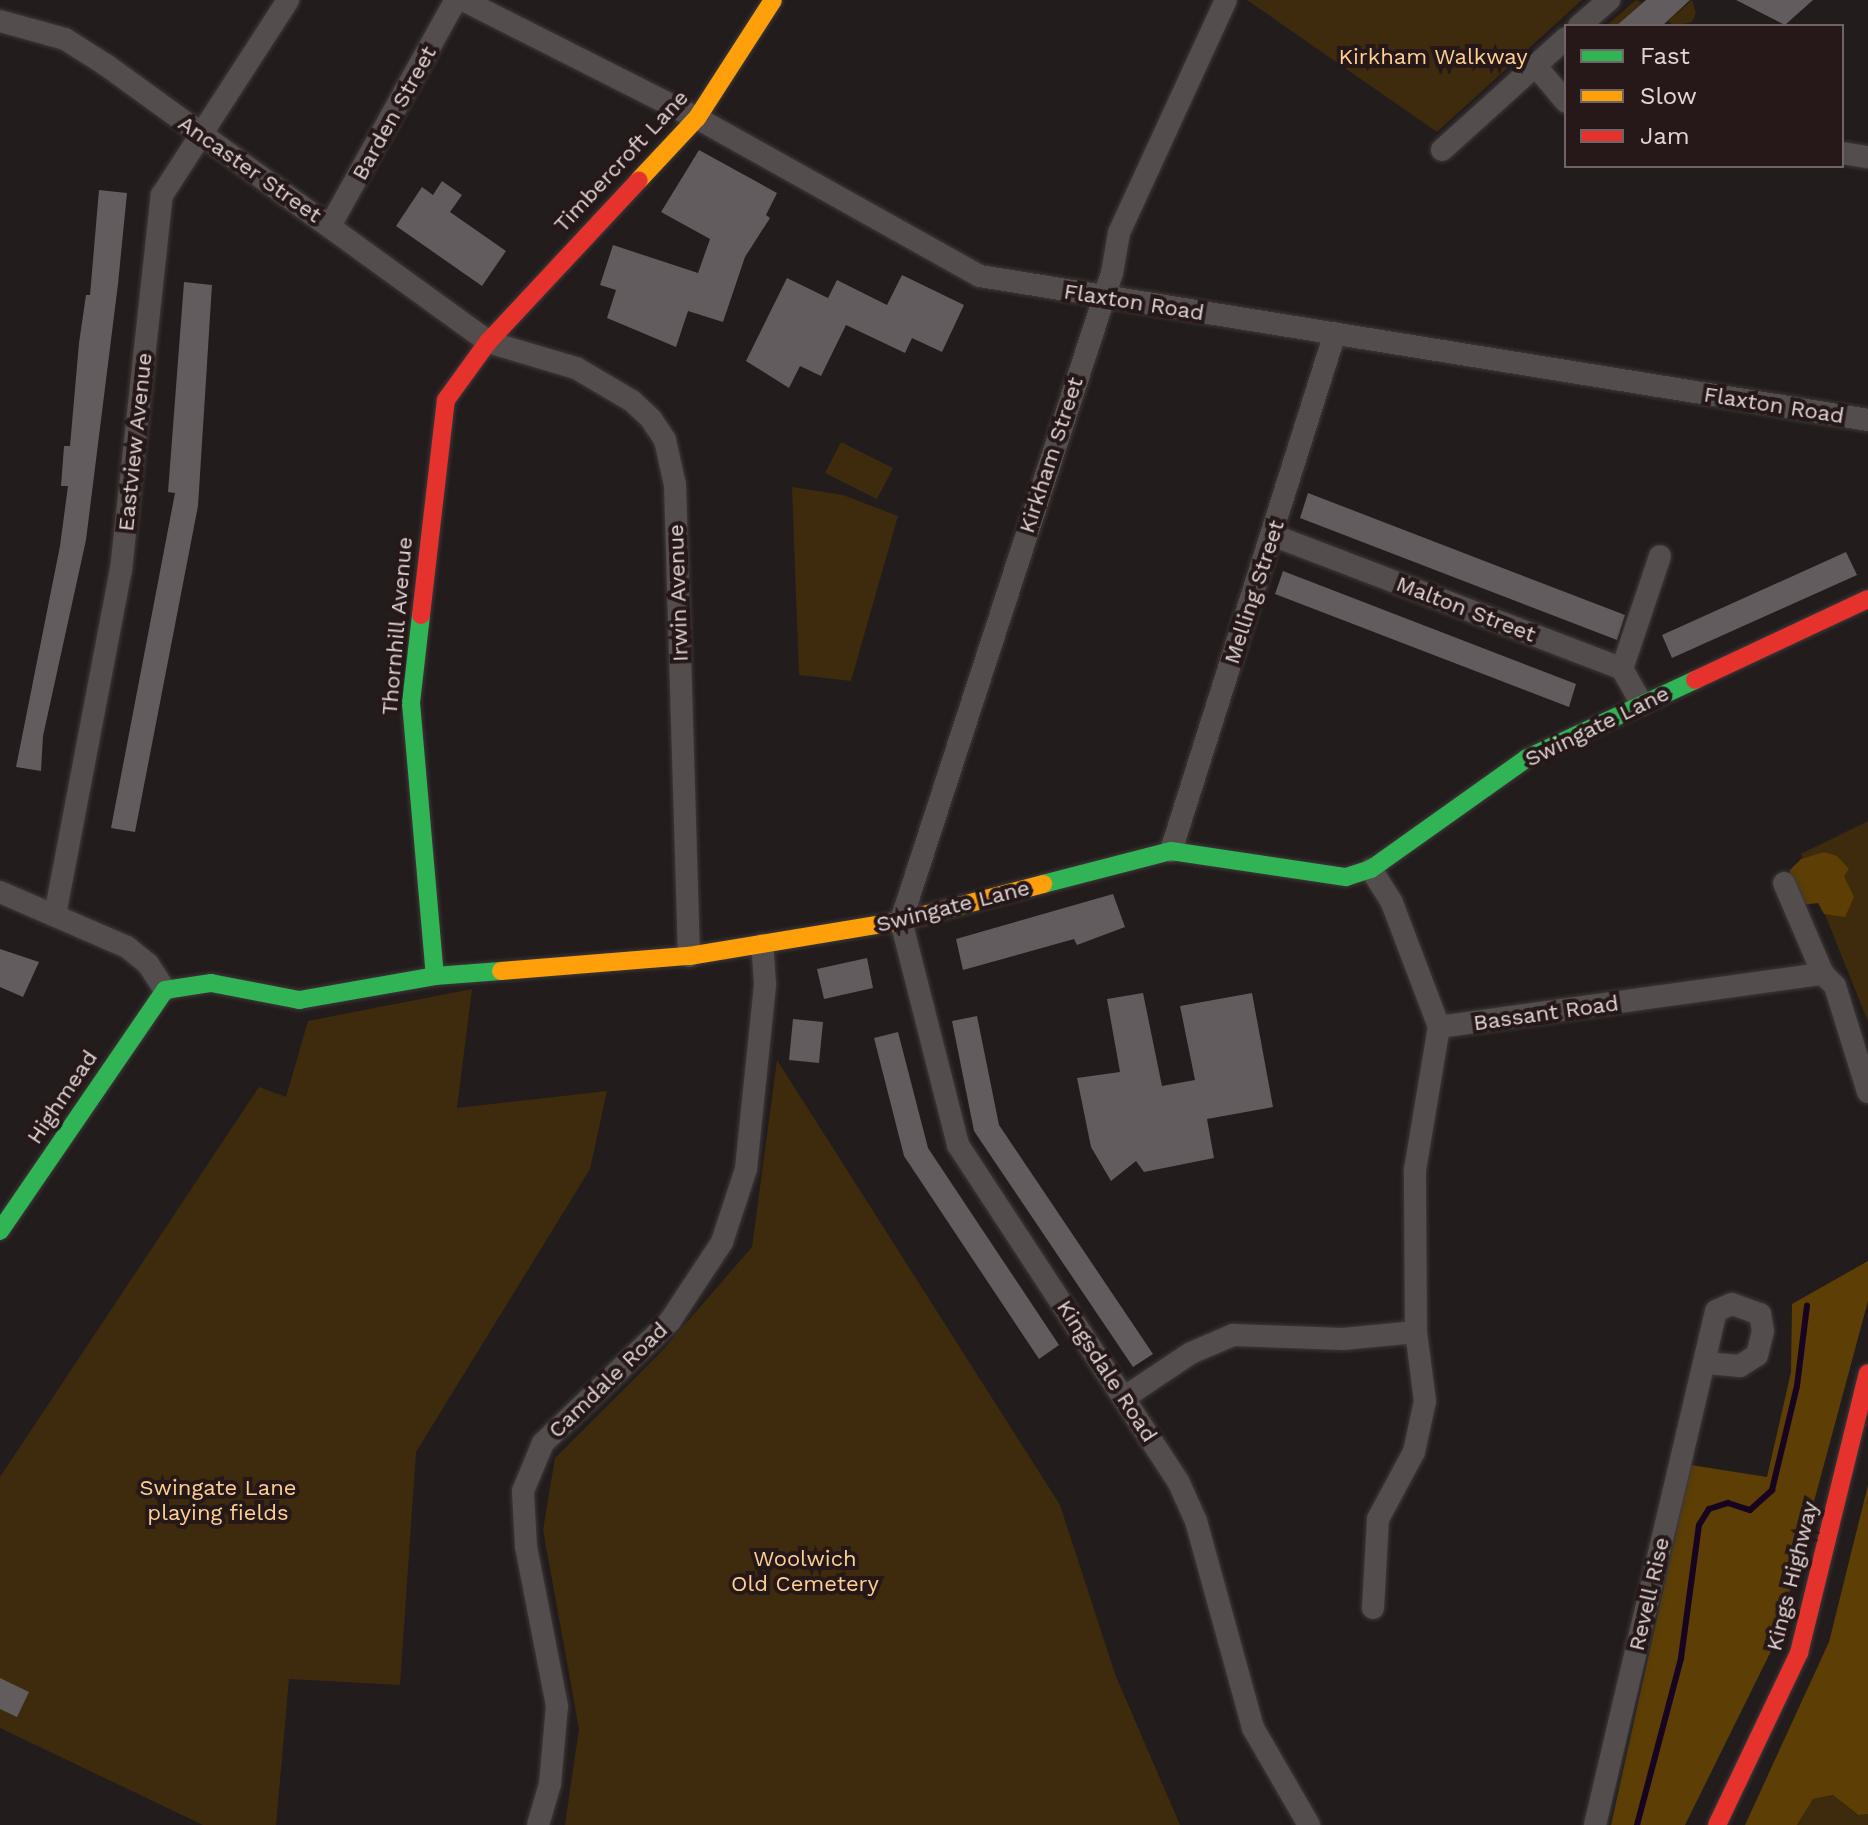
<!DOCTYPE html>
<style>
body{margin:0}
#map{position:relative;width:1868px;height:1825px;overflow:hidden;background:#221c1c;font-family:"Work Sans",sans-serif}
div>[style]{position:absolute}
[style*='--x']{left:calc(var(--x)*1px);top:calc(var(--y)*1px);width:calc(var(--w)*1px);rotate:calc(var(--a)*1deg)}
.green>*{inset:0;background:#3e2b0d}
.forest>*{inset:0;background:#5d3e04}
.stream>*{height:6px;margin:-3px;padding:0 3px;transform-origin:3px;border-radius:3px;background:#180321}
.building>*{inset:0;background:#625c5e}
.roads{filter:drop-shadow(0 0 2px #3e3838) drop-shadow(0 0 2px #3e3838)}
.street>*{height:22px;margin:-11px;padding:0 11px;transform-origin:11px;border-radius:11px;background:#534d4d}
.fast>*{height:18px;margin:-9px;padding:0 9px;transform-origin:9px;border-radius:9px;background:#30b455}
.slow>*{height:18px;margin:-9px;padding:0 9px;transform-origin:9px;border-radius:9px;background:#ff9f0a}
.jam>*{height:18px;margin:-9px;padding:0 9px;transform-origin:9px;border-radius:9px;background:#e5322d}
span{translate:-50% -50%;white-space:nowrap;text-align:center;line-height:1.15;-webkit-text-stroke:8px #261819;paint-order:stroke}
.park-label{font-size:22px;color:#fed192}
.street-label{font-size:22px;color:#e0d6d6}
.legend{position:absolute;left:1564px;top:24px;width:280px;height:144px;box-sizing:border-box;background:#261819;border:2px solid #706465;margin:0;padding:10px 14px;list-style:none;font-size:24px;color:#e0d6d6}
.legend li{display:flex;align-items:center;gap:16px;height:40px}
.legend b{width:40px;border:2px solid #706465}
</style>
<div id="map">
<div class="green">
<i style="clip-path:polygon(1247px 0,1582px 0,1437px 132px)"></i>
<i style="clip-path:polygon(1636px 0,1642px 3px,1616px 26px,1606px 26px)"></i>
<i style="clip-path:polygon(1692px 0,1696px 13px,1692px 22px,1674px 26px,1668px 21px)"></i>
<i style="clip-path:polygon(841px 442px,893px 468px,877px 499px,825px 473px)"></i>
<i style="clip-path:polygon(792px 487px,843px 495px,898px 516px,851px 681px,799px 675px)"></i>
<i style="clip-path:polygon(1868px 821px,1868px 1022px,1801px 854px)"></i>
<i style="clip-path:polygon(472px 989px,457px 1108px,607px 1091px,590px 1169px,416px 1452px,400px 1685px,289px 1679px,276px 1825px,203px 1825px,0 1728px,0 1477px,259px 1087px,286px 1097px,308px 1021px)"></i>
<i style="clip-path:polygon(777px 1060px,1060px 1505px,1115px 1674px,1180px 1825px,565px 1825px,579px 1729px,543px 1530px,555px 1458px,661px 1352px,752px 1247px)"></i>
<i style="clip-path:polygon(1833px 1795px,1857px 1815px,1868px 1814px,1868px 1825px,1797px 1825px,1813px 1799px)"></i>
</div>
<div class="forest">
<i style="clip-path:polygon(1824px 852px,1837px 856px,1849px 869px,1844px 876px,1854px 897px,1845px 917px,1824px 914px,1818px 903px,1801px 905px,1789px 885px,1790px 870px,1801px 859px)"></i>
<i style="clip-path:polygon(1868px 1261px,1868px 1301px,1777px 1639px,1685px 1825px,1611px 1825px,1691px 1465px,1767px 1477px,1791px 1372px,1792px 1304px)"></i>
<i style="clip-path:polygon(1868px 1485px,1868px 1814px,1858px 1815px,1833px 1795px,1813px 1799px,1797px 1825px,1745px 1825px,1829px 1642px)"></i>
</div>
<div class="stream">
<i style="--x:1637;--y:1825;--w:173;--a:-75.2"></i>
<i style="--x:1681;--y:1658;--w:134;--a:-82.3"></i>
<i style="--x:1699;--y:1525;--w:19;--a:-58"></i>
<i style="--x:1709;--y:1509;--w:20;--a:-18"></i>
<i style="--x:1728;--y:1503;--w:23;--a:18"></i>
<i style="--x:1750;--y:1510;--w:30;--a:-42"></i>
<i style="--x:1772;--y:1490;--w:107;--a:-76.5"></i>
<i style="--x:1797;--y:1386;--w:81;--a:-82.9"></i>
</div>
<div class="building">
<i style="clip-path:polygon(1646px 0,1690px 0,1662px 26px,1616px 26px)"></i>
<i style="clip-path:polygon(1736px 0,1813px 0,1785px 25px)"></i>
<i style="clip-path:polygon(699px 150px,777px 193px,766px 215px,770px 218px,745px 257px,723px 322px,688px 311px,676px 347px,607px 318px,616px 290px,600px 285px,613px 245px,698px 273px,710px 239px,661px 212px)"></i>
<i style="clip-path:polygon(442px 181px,462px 195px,450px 212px,506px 251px,482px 286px,396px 226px,422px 187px,433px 195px)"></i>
<i style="clip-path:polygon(99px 190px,127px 193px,118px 284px,86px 540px,43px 736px,41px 771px,16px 767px,60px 546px,68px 486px,61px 486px,64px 446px,70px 446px,79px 343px,86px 295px,90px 295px)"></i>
<i style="clip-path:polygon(902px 275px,964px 305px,942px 352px,912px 338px,905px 353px,846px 325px,821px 376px,800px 366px,789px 388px,746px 361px,787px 278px,828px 298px,837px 280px,887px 305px)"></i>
<i style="clip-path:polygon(184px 282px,212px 285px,198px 506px,135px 832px,111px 828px,175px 493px,168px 492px)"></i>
<i style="clip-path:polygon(1308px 493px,1625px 615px,1617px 640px,1300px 518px)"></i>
<i style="clip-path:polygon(1846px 552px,1857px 575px,1672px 658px,1662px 635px)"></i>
<i style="clip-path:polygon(1283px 571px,1576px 684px,1569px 707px,1275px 594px)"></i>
<i style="clip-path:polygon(1113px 894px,1125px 927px,1077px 945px,1074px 939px,963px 970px,956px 939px)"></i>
<i style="clip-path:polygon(0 949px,39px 962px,23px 997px,0 987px)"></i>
<i style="clip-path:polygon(867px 958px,873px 988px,824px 999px,817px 969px)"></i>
<i style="clip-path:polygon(1143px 993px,1162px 1086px,1195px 1080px,1180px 1006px,1252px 993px,1273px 1107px,1207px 1119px,1214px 1158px,1144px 1172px,1136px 1161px,1111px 1181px,1091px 1147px,1077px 1078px,1120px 1072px,1107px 999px)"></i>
<i style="clip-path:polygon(977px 1016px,999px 1125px,1153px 1354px,1133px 1367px,974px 1131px,952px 1021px)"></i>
<i style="clip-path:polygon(793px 1019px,823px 1022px,819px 1063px,789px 1060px)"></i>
<i style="clip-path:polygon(898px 1032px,928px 1148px,1059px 1345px,1039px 1359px,904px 1156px,874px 1038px)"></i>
<i style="clip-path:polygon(0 1678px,29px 1692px,17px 1717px,0 1709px)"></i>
</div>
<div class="roads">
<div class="street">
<i style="--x:463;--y:0;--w:262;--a:26.8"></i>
<i style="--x:697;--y:118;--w:324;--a:29.2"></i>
<i style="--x:980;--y:276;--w:900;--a:9.21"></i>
<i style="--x:1226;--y:0;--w:256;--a:114.7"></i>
<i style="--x:1119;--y:233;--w:41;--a:99.9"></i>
<i style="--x:1112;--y:273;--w:681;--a:108.04"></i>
<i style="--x:901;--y:921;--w:231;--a:75.7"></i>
<i style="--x:958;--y:1145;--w:402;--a:56.8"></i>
<i style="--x:1178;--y:1481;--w:44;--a:65.8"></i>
<i style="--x:1196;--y:1521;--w:215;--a:74.6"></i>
<i style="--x:1253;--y:1728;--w:112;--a:60"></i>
<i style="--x:0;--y:21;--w:67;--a:15.5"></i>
<i style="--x:65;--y:39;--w:49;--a:32.4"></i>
<i style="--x:106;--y:65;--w:472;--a:35.9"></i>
<i style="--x:488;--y:342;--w:92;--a:16.5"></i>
<i style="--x:576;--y:368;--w:65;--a:30.5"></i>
<i style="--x:632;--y:401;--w:26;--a:43"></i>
<i style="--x:651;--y:419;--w:25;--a:56"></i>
<i style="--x:665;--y:440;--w:46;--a:77.5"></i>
<i style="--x:675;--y:485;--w:471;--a:88.3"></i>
<i style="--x:1579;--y:26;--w:40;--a:-41"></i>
<i style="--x:1535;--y:65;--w:48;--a:50"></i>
<i style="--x:1442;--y:150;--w:167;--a:-42.1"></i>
<i style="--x:1842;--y:153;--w:26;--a:9"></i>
<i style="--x:330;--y:226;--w:259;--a:-60.9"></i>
<i style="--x:1272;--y:535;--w:375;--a:20.9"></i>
<i style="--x:1622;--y:669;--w:40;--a:60.3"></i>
<i style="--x:1622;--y:669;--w:119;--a:-71.4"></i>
<i style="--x:1171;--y:851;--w:543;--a:-72.43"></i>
<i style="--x:1371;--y:869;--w:40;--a:58"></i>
<i style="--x:1392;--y:903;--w:133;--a:69.2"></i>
<i style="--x:1439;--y:1027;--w:388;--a:-7.9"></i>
<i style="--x:1784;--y:883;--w:99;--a:66.8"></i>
<i style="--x:1823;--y:974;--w:17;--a:45"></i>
<i style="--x:1835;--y:986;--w:111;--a:72.7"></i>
<i style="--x:0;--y:892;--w:138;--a:23.4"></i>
<i style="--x:127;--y:947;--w:27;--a:39"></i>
<i style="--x:148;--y:964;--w:31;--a:57"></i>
<i style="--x:55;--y:915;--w:351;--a:-79.2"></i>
<i style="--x:121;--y:570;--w:377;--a:-83.8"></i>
<i style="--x:162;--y:195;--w:232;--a:-57.1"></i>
<i style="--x:1125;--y:1397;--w:79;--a:-33.7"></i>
<i style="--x:1191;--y:1353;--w:46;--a:-23.2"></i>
<i style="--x:1233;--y:1335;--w:110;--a:2.1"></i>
<i style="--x:1343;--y:1339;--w:73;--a:-5.5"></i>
<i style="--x:1373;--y:1608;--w:89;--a:-86.8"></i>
<i style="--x:1378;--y:1519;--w:76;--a:-61.8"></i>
<i style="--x:1414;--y:1452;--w:52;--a:-77.8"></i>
<i style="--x:1425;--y:1401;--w:70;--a:-97.4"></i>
<i style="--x:1416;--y:1332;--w:162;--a:-90.4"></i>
<i style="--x:1415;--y:1170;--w:145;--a:-80.5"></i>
<i style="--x:538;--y:1825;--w:43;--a:-73.7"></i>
<i style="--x:550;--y:1784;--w:78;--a:-84.9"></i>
<i style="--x:557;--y:1706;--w:162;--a:-101"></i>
<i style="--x:526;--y:1547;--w:56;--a:-93.1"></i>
<i style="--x:523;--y:1491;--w:52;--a:-67.4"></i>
<i style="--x:543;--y:1443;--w:176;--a:-43.8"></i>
<i style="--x:670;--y:1321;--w:95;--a:-56.6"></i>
<i style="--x:722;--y:1242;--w:77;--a:-71.8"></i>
<i style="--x:746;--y:1169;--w:186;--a:-84.1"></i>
<i style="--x:765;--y:984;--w:39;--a:-94"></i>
<i style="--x:1595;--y:1825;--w:528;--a:-76.75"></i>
<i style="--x:1716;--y:1311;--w:17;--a:-24"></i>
<i style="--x:1732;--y:1304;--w:30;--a:20"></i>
<i style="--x:1760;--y:1314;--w:17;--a:80"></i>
<i style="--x:1763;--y:1331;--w:25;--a:104"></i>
<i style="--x:1757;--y:1355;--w:20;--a:147"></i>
<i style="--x:1740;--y:1366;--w:36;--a:-175"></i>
</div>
<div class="fast">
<i style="--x:421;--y:615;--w:89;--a:96.5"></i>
<i style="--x:411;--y:703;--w:274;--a:85"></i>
<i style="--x:1043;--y:884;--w:132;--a:-14.5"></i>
<i style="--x:1171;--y:851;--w:177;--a:8.5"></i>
<i style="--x:1346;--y:877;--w:26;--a:-18"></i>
<i style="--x:1371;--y:869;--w:191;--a:-35.4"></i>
<i style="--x:1527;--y:758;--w:185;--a:-24.9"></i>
<i style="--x:0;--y:1231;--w:292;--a:-55.6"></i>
<i style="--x:165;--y:990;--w:47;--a:-8.7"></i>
<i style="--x:211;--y:983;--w:90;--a:10.9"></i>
<i style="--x:299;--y:1000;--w:138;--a:-10"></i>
<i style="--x:435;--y:976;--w:66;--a:-4.3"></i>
</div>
<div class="slow">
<i style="--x:639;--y:180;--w:85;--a:-46.9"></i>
<i style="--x:697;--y:118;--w:140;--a:-57.2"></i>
<i style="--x:501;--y:971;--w:189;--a:-4.6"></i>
<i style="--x:689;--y:956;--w:215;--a:-9.4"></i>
<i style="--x:901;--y:921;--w:147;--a:-14.6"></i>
</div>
<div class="jam">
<i style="--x:421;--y:615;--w:216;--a:-83.4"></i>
<i style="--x:446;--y:400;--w:72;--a:-54.1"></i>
<i style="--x:488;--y:342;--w:221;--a:-47"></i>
<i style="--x:1695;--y:680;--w:191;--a:-25.1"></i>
<i style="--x:1717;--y:1825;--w:191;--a:-64.5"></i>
<i style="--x:1799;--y:1653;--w:288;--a:-76.2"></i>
</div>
</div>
<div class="park-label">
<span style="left:1433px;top:57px">Kirkham Walkway</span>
<span style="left:218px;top:1500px">Swingate Lane<br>playing fields</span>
<span style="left:805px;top:1571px">Woolwich<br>Old Cemetery</span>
</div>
<div class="street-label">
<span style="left:394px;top:113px;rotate:-61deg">Barden Street</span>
<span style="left:621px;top:161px;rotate:-47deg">Timbercroft Lane</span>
<span style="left:250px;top:169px;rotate:35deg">Ancaster Street</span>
<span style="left:1134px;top:302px;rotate:9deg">Flaxton Road</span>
<span style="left:1774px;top:405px;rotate:9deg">Flaxton Road</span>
<span style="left:135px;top:442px;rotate:-84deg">Eastview Avenue</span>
<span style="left:1051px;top:455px;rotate:-72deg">Kirkham Street</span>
<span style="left:1254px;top:592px;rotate:-72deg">Melling Street</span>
<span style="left:678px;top:593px;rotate:-92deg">Irwin Avenue</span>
<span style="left:1466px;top:609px;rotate:21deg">Malton Street</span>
<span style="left:397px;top:626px;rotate:-85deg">Thornhill Avenue</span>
<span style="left:1597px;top:726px;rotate:-26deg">Swingate Lane</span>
<span style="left:953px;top:906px;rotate:-14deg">Swingate Lane</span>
<span style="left:1546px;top:1013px;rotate:-8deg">Bassant Road</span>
<span style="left:62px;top:1097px;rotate:-56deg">Highmead</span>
<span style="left:1107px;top:1371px;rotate:57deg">Kingsdale Road</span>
<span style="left:608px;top:1380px;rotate:-44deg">Camdale Road</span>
<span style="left:1792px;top:1576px;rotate:-76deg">Kings Highway</span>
<span style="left:1649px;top:1594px;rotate:-77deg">Revell Rise</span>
</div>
<ul class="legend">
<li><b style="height:10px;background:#30b455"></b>Fast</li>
<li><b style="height:10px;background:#ff9f0a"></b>Slow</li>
<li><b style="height:10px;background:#e5322d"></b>Jam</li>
</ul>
</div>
